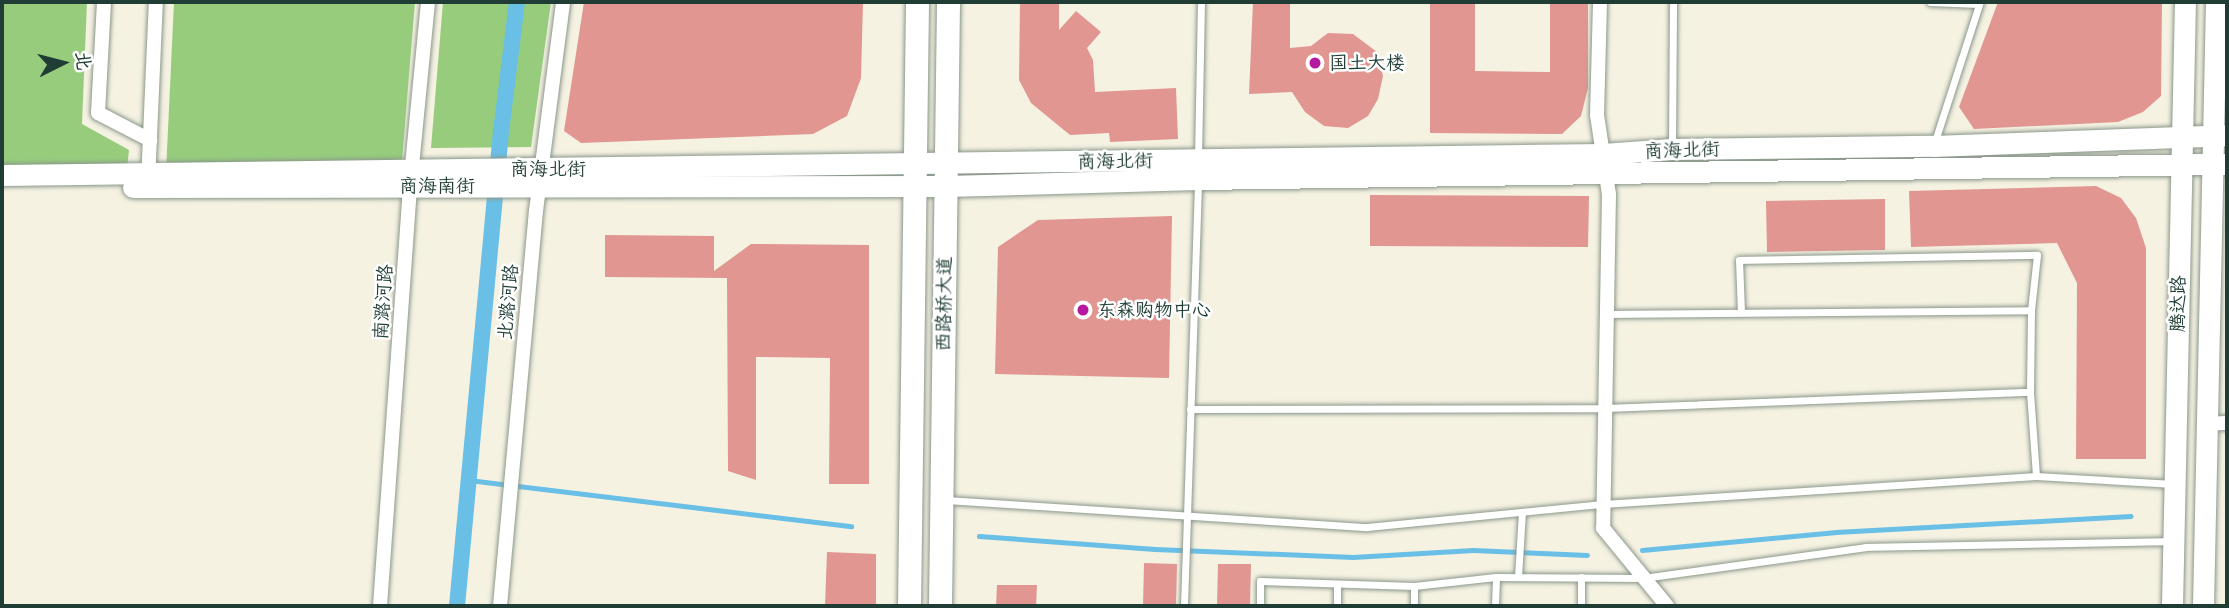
<!DOCTYPE html>
<meta charset="utf-8">
<style>
body{margin:0}
#map{position:relative;width:2229px;height:608px;overflow:hidden;background:#f5f2e2;font-family:"Patrick Hand","LXGW WenKai TC",sans-serif}
div>[style]{position:absolute}
[style*='--x']{left:calc(var(--x)*1px);top:calc(var(--y)*1px);width:calc(var(--w)*1px);rotate:calc(var(--a)*1deg)}
.green>*{inset:0;background:#97cc7d}
.stream>*{height:4.5px;margin:-2.25px;padding:0 2.25px;transform-origin:2.25px;border-radius:2.25px;background:#69bfe6}
.canal>*{height:16px;margin:-8px;padding:0 8px;transform-origin:8px;border-radius:8px;background:#69bfe6}
.building>*{inset:0;background:#e19691}
.roads{filter:drop-shadow(0 0 2px #8a988b) drop-shadow(0 0 2px #8a988b)}
.lane>*{height:7px;margin:-3.5px;padding:0 3.5px;transform-origin:3.5px;border-radius:3.5px;background:#fff}
.street>*{height:14px;margin:-7px;padding:0 7px;transform-origin:7px;border-radius:7px;background:#fff}
.secondary>*{height:21px;margin:-10.5px;padding:0 10.5px;transform-origin:10.5px;border-radius:10.5px;background:#fff}
.primary>*{height:23px;margin:-11.5px;padding:0 11.5px;transform-origin:11.5px;border-radius:11.5px;background:#fff}
.dots>*{width:19px;height:19px;translate:-50% -50%;box-sizing:border-box;border:4px solid #fff;border-radius:50%}
span{translate:-50% -50%;white-space:nowrap;text-align:center;line-height:1.15;-webkit-text-stroke:5px #fff;paint-order:stroke}
.poi-label{font-size:19px;color:#1f3d34}
.left{translate:0 -50%;text-align:left}
.street-label{font-size:19px;color:#1f3d34}
.frame{position:absolute;inset:0;border:4px solid #1f3d34;pointer-events:none}
.north{position:absolute;left:28px;top:28px;width:70px;height:70px;-webkit-text-stroke:5px #fff;paint-order:stroke;rotate:84deg;font-size:19px;font-weight:700;line-height:28px;text-align:center;color:#1f3d34}
.north::after{content:'';display:block;margin:auto;width:24px;height:32px;background:#1f3d34;clip-path:polygon(50% 0,100% 100%,50% 72%,0 100%)}
</style>
<div id="map">
<div class="green">
<i style="clip-path:polygon(2px 2px,87px 2px,82px 124px,129px 150px,127px 169px,2px 168px)"></i>
<i style="clip-path:polygon(174px 2px,415px 2px,401px 173px,166px 172px)"></i>
<i style="clip-path:polygon(443px 2px,551px 2px,531px 147px,431px 148px)"></i>
</div>
<div class="stream">
<i style="--x:469;--y:480;--w:385;--a:6.9"></i>
<i style="--x:979;--y:536;--w:176;--a:4.2"></i>
<i style="--x:1155;--y:549;--w:198;--a:2.3"></i>
<i style="--x:1353;--y:557;--w:120;--a:-3.3"></i>
<i style="--x:1473;--y:550;--w:114;--a:2.5"></i>
<i style="--x:1642;--y:550;--w:195;--a:-5.3"></i>
<i style="--x:1836;--y:532;--w:295;--a:-3.1"></i>
</div>
<div class="canal">
<i style="--x:457;--y:606;--w:484;--a:-84.7"></i>
<i style="--x:502;--y:124;--w:123;--a:-83"></i>
</div>
<div class="building">
<i style="clip-path:polygon(584px 2px,863px 2px,861px 78px,847px 116px,813px 134px,581px 143px,564px 131px)"></i>
<i style="clip-path:polygon(1020px 2px,1059px 2px,1059px 30px,1076px 11px,1101px 32px,1087px 48px,1093px 60px,1095px 92px,1176px 88px,1178px 139px,1110px 142px,1109px 133px,1070px 135px,1031px 103px,1019px 80px)"></i>
<i style="clip-path:polygon(1253px 2px,1290px 2px,1290px 48px,1311px 46px,1328px 33px,1353px 34px,1377px 52px,1383px 76px,1378px 99px,1368px 116px,1348px 128px,1324px 126px,1305px 112px,1292px 92px,1249px 94px)"></i>
<i style="clip-path:polygon(1430px 2px,1475px 2px,1475px 71px,1550px 72px,1550px 2px,1588px 2px,1588px 88px,1581px 116px,1562px 134px,1430px 133px)"></i>
<i style="clip-path:polygon(1998px 2px,2162px 2px,2161px 96px,2143px 112px,2118px 122px,1974px 129px,1959px 107px)"></i>
<i style="clip-path:polygon(2096px 186px,2121px 198px,2136px 218px,2146px 248px,2146px 459px,2076px 459px,2077px 283px,2057px 243px,1911px 247px,1909px 191px)"></i>
<i style="clip-path:polygon(1370px 195px,1589px 196px,1588px 247px,1370px 246px)"></i>
<i style="clip-path:polygon(1885px 199px,1885px 250px,1767px 252px,1766px 201px)"></i>
<i style="clip-path:polygon(1172px 216px,1169px 378px,995px 374px,998px 247px,1038px 220px)"></i>
<i style="clip-path:polygon(605px 235px,714px 236px,714px 271px,751px 244px,869px 245px,869px 484px,829px 484px,830px 358px,756px 357px,756px 480px,728px 471px,727px 278px,605px 277px)"></i>
<i style="clip-path:polygon(827px 552px,876px 554px,876px 606px,825px 606px)"></i>
<i style="clip-path:polygon(1144px 563px,1177px 564px,1176px 606px,1143px 606px)"></i>
<i style="clip-path:polygon(1218px 564px,1251px 564px,1250px 606px,1217px 606px)"></i>
<i style="clip-path:polygon(997px 585px,1037px 585px,1036px 606px,996px 606px)"></i>
</div>
<div class="roads">
<div class="lane">
<i style="--x:1930;--y:2;--w:49;--a:2.3"></i>
<i style="--x:1934;--y:144;--w:149;--a:-72.1"></i>
<i style="--x:1672;--y:148;--w:146;--a:-89.6"></i>
<i style="--x:1198;--y:158;--w:156;--a:-88.9"></i>
<i style="--x:1741;--y:312;--w:52;--a:-92.2"></i>
<i style="--x:1739;--y:260;--w:298;--a:-1"></i>
<i style="--x:2037;--y:255;--w:55;--a:96.2"></i>
<i style="--x:2031;--y:310;--w:82;--a:90.7"></i>
<i style="--x:2030;--y:392;--w:84;--a:85.9"></i>
<i style="--x:1607;--y:314;--w:424;--a:-0.5"></i>
<i style="--x:1190;--y:409;--w:415;--a:-0.1"></i>
<i style="--x:1605;--y:408;--w:425;--a:-2.2"></i>
<i style="--x:946;--y:500;--w:422;--a:3.7"></i>
<i style="--x:1367;--y:527;--w:237;--a:-5.6"></i>
<i style="--x:1603;--y:504;--w:434;--a:-3.7"></i>
<i style="--x:2036;--y:476;--w:138;--a:3.3"></i>
<i style="--x:1518;--y:577;--w:65;--a:-86.5"></i>
<i style="--x:1337;--y:584;--w:22;--a:90"></i>
<i style="--x:1414;--y:586;--w:20;--a:90"></i>
<i style="--x:1184;--y:606;--w:426;--a:-88.1"></i>
<i style="--x:1260;--y:606;--w:25;--a:-90"></i>
<i style="--x:1260;--y:581;--w:154;--a:1.9"></i>
<i style="--x:1414;--y:586;--w:82;--a:-6.3"></i>
<i style="--x:1496;--y:577;--w:147;--a:0.4"></i>
<i style="--x:1643;--y:578;--w:224;--a:-7.9"></i>
<i style="--x:1865;--y:547;--w:308;--a:-1.1"></i>
<i style="--x:1495;--y:606;--w:29;--a:-88"></i>
<i style="--x:1581;--y:606;--w:29;--a:-90"></i>
</div>
<div class="street">
<i style="--x:104;--y:2;--w:111;--a:93.1"></i>
<i style="--x:98;--y:113;--w:59;--a:27.4"></i>
<i style="--x:1600;--y:2;--w:113;--a:91.5"></i>
<i style="--x:1597;--y:115;--w:80;--a:81.4"></i>
<i style="--x:1609;--y:194;--w:334;--a:91"></i>
<i style="--x:1603;--y:528;--w:101;--a:50.6"></i>
<i style="--x:148;--y:182;--w:180;--a:-87.5"></i>
<i style="--x:2206;--y:424;--w:21;--a:-3"></i>
<i style="--x:380;--y:606;--w:421;--a:-85.9"></i>
<i style="--x:410;--y:186;--w:185;--a:-84.4"></i>
<i style="--x:500;--y:606;--w:397;--a:-84.8"></i>
<i style="--x:536;--y:211;--w:211;--a:-82.6"></i>
</div>
<div class="secondary">
<i style="--x:2;--y:175;--w:1601;--a:-0.75"></i>
<i style="--x:1603;--y:154;--w:69;--a:-4.1"></i>
<i style="--x:1672;--y:149;--w:261;--a:-0.7"></i>
<i style="--x:1933;--y:146;--w:294;--a:-2.1"></i>
<i style="--x:133;--y:187;--w:813;--a:-0.07"></i>
<i style="--x:946;--y:186;--w:252;--a:-1.6"></i>
<i style="--x:1198;--y:179;--w:1029;--a:-0.84"></i>
<i style="--x:2172;--y:606;--w:604;--a:-88.77"></i>
<i style="--x:2203;--y:606;--w:604;--a:-88.77"></i>
</div>
<div class="primary">
<i style="--x:909;--y:606;--w:604;--a:-89.24"></i>
<i style="--x:940;--y:606;--w:604;--a:-89.24"></i>
</div>
</div>
<div class="dots">
<i style="left:1315px;top:63px;background:#b5179e"></i>
<i style="left:1083px;top:310px;background:#b5179e"></i>
</div>
<div class="poi-label">
<span class="left" style="left:1329px;top:63px">国土大楼</span>
<span class="left" style="left:1097px;top:310px">东森购物中心</span>
</div>
<div class="street-label">
<span style="left:1682px;top:150px;rotate:-2deg">商海北街</span>
<span style="left:1115px;top:161px;rotate:-1deg">商海北街</span>
<span style="left:548px;top:169px">商海北街</span>
<span style="left:437px;top:186px">商海南街</span>
<span style="left:383px;top:302px;rotate:-86deg">南潞河路</span>
<span style="left:508px;top:302px;rotate:-85deg">北潞河路</span>
<span style="left:944px;top:304px;rotate:-89deg">西路桥大道</span>
<span style="left:2178px;top:304px;rotate:-89deg">腾达路</span>
</div>
<div class="frame"></div>
<div class="north">北</div>
</div>
